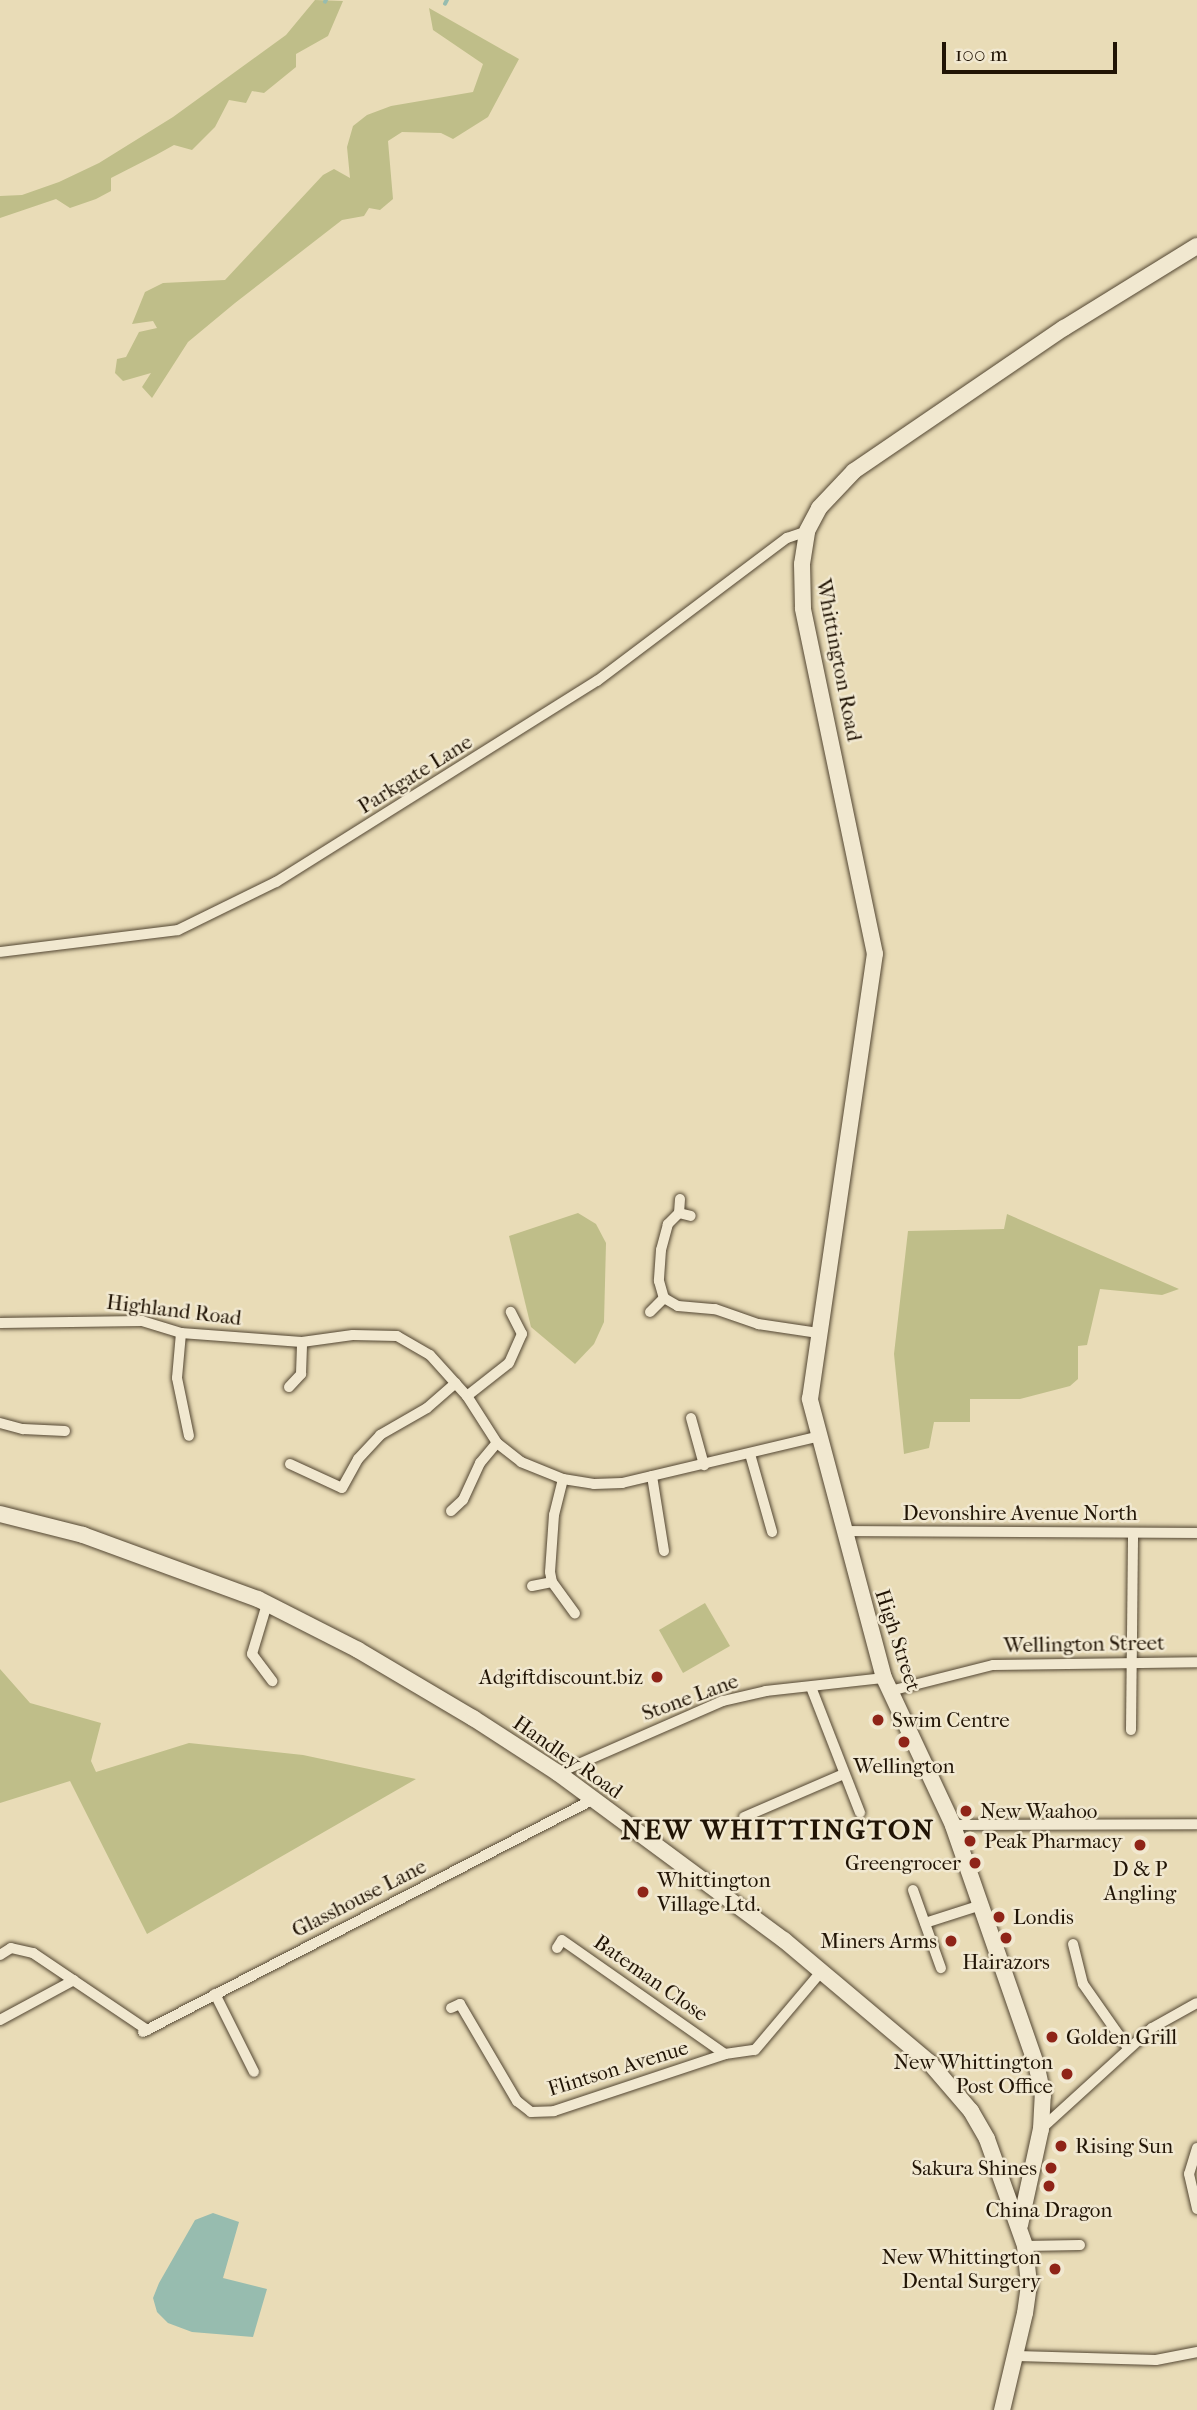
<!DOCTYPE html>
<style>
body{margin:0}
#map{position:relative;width:1197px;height:2410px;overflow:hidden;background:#e9dcb7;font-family:"IM FELL French Canon",serif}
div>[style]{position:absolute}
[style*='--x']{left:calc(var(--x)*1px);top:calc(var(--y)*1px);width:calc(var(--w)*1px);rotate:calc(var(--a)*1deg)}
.green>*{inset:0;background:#bfbe89}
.water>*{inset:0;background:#97bcaf}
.stream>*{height:3.5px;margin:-1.75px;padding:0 1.75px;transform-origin:1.75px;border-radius:1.75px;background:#97bcaf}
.roads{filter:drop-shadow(0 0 2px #534632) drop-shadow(0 0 2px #534632)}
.street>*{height:10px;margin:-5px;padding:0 5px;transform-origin:5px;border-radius:5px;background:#f1e8d0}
.secondary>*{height:16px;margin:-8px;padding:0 8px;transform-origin:8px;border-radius:8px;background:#f1e8d0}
.dots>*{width:19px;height:19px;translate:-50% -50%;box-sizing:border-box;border:4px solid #f1e8d0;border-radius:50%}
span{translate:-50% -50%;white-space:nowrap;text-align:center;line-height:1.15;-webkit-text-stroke:5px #f1e8d0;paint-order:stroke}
.street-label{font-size:21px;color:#211405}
.poi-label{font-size:21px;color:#211405}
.right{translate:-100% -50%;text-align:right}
.left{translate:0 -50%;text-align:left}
.district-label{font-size:28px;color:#211405;font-weight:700;letter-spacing:2px}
.scale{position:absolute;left:942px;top:42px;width:175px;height:32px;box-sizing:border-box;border:4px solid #211405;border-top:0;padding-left:9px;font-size:21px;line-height:24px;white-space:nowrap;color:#211405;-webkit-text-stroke:5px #f1e8d0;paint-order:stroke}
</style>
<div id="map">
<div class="green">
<i style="clip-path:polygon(315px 0,343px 1px,328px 36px,296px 54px,296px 67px,264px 93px,252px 91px,246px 103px,229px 100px,215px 127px,192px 150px,174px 145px,156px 155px,111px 178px,111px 191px,96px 199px,70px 208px,56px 199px,0 218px,0 196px,22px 195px,59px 182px,99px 163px,173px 117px,286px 35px)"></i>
<i style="clip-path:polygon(429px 8px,519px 59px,488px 117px,453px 139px,441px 133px,402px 132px,388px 141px,393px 199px,380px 210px,369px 208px,364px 216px,342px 220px,235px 303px,188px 342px,152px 398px,142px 387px,151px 373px,123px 381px,115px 373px,117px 359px,126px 357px,139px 332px,157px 328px,153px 321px,132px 324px,145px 292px,163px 283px,225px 280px,323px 175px,334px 169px,350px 178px,347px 147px,353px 126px,367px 115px,391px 106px,473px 92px,483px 64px,433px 30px)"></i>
<i style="clip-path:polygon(578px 1213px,596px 1224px,606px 1243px,604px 1322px,594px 1344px,575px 1364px,531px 1327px,509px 1236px)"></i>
<i style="clip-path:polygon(1007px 1214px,1179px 1289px,1162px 1295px,1100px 1289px,1087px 1345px,1078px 1346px,1078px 1379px,1070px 1386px,1020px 1399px,970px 1399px,970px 1422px,934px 1422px,929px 1448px,904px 1454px,894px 1354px,908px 1231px,1004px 1229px)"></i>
<i style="clip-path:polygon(705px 1603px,730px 1646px,683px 1673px,659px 1630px)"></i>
<i style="clip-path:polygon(0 1669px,30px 1703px,101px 1723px,91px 1761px,96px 1772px,189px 1743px,303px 1755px,416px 1779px,147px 1934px,70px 1781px,0 1803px)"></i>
</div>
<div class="water">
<i style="clip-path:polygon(213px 2213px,239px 2222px,223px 2278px,267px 2289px,253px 2337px,192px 2332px,168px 2323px,157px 2312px,153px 2298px,159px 2283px,195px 2220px)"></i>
</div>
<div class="stream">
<i style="--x:325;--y:2;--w:2;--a:-63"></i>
<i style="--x:445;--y:4;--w:4;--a:-63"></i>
</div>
<div class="roads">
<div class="street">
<i style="--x:0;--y:952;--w:179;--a:-7"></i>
<i style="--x:178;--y:930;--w:109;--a:-26.1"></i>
<i style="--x:276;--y:882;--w:379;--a:-32.1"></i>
<i style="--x:597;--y:681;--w:238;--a:-37"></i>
<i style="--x:787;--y:538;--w:21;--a:-19"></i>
<i style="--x:680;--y:1199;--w:14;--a:94"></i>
<i style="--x:679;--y:1213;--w:12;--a:14"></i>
<i style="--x:679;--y:1213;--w:16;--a:135"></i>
<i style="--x:668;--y:1224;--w:27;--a:105"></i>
<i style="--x:661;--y:1250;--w:31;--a:94"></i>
<i style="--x:659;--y:1281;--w:18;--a:74"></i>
<i style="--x:664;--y:1298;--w:16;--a:30"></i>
<i style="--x:678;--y:1306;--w:37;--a:5"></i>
<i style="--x:715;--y:1309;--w:46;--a:19.2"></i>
<i style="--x:758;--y:1324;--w:61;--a:8.5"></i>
<i style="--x:650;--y:1312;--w:20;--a:-45"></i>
<i style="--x:0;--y:1323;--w:142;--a:-0.8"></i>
<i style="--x:142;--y:1321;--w:41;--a:17.1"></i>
<i style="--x:181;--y:1333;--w:121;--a:4.3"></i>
<i style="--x:302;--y:1342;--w:51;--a:-7.8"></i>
<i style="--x:353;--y:1335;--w:44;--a:1.3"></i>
<i style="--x:397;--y:1336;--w:38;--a:30"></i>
<i style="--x:430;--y:1355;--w:55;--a:47.9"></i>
<i style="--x:467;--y:1396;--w:56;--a:57.4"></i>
<i style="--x:497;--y:1443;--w:31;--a:38"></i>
<i style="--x:521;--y:1462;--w:45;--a:22"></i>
<i style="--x:563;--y:1479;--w:31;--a:9"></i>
<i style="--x:594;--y:1484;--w:28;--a:-2"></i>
<i style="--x:622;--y:1483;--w:200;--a:-13.3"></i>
<i style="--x:181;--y:1333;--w:45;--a:95.1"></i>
<i style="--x:177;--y:1378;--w:59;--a:78.3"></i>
<i style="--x:289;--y:1387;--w:18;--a:-47"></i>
<i style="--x:301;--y:1374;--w:32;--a:-88"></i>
<i style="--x:467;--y:1396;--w:53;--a:-38.2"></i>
<i style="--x:509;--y:1363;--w:32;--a:-66"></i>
<i style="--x:522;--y:1334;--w:25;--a:-117"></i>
<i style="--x:691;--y:1418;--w:49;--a:74.5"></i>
<i style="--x:0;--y:1423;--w:24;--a:15"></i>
<i style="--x:23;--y:1429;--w:42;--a:2.7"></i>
<i style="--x:750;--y:1454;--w:81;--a:74.2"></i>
<i style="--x:290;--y:1464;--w:57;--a:24.8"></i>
<i style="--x:342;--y:1488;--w:33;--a:-61"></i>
<i style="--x:358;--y:1459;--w:33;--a:-47"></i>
<i style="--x:380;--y:1435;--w:54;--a:-29.9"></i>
<i style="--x:427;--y:1408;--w:38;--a:-41"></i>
<i style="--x:652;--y:1476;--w:76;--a:80.9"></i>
<i style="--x:563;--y:1479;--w:37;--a:104"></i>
<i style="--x:554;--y:1515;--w:57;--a:94"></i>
<i style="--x:550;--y:1572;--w:10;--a:79"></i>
<i style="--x:552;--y:1582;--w:39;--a:54"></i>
<i style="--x:451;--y:1511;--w:16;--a:-43"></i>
<i style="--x:463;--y:1500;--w:41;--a:-65.3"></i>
<i style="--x:480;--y:1463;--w:26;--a:-50"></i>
<i style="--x:843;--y:1531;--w:354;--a:0.3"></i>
<i style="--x:532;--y:1586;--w:20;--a:-11"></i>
<i style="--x:267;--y:1604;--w:52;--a:106.7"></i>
<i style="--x:252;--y:1654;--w:34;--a:53"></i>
<i style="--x:811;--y:1687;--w:135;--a:68.7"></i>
<i style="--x:890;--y:1691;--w:106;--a:-14.2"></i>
<i style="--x:993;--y:1665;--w:204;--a:-0.8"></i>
<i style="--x:1131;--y:1730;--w:197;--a:-89.4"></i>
<i style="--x:558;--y:1773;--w:180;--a:-23.6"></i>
<i style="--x:723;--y:1701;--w:44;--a:-13.1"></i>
<i style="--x:766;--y:1691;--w:119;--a:-6.3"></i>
<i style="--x:744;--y:1817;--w:109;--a:-23.3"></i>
<i style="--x:953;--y:1825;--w:244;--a:-0.2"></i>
<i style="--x:913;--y:1890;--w:83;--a:70.3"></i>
<i style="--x:925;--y:1923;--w:59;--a:-17.8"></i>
<i style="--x:1073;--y:1944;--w:41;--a:76"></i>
<i style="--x:1083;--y:1984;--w:78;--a:54.9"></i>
<i style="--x:557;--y:1948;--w:9;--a:-58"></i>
<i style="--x:562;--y:1940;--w:199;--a:35"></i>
<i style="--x:0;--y:1955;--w:13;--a:-32"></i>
<i style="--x:11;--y:1948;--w:23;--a:13"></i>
<i style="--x:33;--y:1953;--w:138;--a:34"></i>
<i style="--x:215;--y:1994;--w:87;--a:63.4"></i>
<i style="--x:451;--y:2008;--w:10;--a:-24"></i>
<i style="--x:460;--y:2004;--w:113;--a:59.6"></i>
<i style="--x:517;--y:2101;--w:18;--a:38"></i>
<i style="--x:531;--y:2112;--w:23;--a:-2"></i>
<i style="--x:554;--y:2111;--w:180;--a:-18.4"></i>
<i style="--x:725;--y:2054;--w:30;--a:-8"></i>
<i style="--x:755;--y:2050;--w:101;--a:-49.8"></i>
<i style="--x:0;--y:2020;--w:84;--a:-28.4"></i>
<i style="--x:143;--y:2032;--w:508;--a:-27.32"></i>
<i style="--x:1041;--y:2129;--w:150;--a:-42.3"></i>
<i style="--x:1152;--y:2028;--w:51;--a:-29.1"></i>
<i style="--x:1197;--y:2148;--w:27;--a:107"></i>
<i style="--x:1189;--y:2174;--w:36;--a:77"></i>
<i style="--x:1025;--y:2246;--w:55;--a:-1"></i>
<i style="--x:1017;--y:2356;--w:139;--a:1.6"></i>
<i style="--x:1156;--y:2360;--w:42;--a:-11"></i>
</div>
<div class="secondary">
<i style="--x:0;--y:1514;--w:86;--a:14.2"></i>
<i style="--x:83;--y:1535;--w:186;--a:20.1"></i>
<i style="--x:258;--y:1599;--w:112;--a:27"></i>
<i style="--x:358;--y:1650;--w:134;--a:30.6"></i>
<i style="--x:473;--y:1718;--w:101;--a:32.9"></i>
<i style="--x:558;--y:1773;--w:281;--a:36.5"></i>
<i style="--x:784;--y:1940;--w:189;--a:40.1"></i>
<i style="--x:929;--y:2062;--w:65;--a:49.4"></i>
<i style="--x:971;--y:2111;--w:32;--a:60"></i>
<i style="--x:987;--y:2139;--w:114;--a:70.4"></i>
<i style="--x:1025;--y:2246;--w:39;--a:84"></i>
<i style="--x:1029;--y:2285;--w:28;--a:98"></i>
<i style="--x:1025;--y:2313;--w:100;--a:103.3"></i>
<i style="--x:1020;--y:2225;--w:98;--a:-77.7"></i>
<i style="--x:1041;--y:2129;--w:33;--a:-87"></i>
<i style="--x:1043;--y:2096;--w:33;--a:-102"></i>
<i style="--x:1036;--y:2064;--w:253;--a:-109.2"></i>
<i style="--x:953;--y:1825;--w:162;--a:-115.1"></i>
<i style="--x:884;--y:1678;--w:289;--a:-104.9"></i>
<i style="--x:810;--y:1399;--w:450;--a:-81.7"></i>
<i style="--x:875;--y:954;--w:353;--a:-101.8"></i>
<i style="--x:803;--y:608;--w:44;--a:-91.3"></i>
<i style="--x:802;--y:564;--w:33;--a:-81"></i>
<i style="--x:807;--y:531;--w:26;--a:-62"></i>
<i style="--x:819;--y:508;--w:51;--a:-46.6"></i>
<i style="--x:854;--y:471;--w:254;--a:-34.3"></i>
<i style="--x:1064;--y:328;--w:156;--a:-31.7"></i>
</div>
</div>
<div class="dots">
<i style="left:657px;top:1677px;background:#8f2418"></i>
<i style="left:878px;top:1720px;background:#8f2418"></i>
<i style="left:904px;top:1742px;background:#8f2418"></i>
<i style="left:966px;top:1811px;background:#8f2418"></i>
<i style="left:970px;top:1841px;background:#8f2418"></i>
<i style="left:1140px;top:1845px;background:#8f2418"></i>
<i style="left:975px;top:1863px;background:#8f2418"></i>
<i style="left:643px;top:1892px;background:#8f2418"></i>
<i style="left:999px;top:1917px;background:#8f2418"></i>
<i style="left:1006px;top:1938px;background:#8f2418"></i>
<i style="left:951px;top:1941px;background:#8f2418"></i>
<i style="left:1052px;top:2037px;background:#8f2418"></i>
<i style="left:1067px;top:2074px;background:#8f2418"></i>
<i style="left:1061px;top:2146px;background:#8f2418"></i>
<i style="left:1051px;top:2168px;background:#8f2418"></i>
<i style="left:1049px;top:2186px;background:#8f2418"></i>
<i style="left:1055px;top:2269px;background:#8f2418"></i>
</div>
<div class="street-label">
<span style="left:839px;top:660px;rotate:79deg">Whittington Road</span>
<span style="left:415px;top:774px;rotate:-32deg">Parkgate Lane</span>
<span style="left:174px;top:1310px;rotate:7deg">Highland Road</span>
<span style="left:1020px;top:1513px">Devonshire Avenue North</span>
<span style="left:898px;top:1640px;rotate:72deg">High Street</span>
<span style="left:1084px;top:1644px;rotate:-1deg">Wellington Street</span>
<span style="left:690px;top:1697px;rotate:-20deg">Stone Lane</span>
<span style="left:568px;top:1757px;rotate:35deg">Handley Road</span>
<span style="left:359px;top:1898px;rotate:-27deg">Glasshouse Lane</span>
<span style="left:651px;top:1978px;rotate:35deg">Bateman Close</span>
<span style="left:618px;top:2068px;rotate:-17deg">Flintson Avenue</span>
</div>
<div class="poi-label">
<span class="right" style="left:643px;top:1677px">Adgiftdiscount.biz</span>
<span class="left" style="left:892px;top:1720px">Swim Centre</span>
<span style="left:904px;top:1766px">Wellington</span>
<span class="left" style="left:980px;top:1811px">New Waahoo</span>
<span class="left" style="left:984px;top:1841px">Peak Pharmacy</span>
<span class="right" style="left:961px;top:1863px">Greengrocer</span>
<span style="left:1140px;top:1881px">D &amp; P<br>Angling</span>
<span class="left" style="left:657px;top:1892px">Whittington<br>Village Ltd.</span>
<span class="left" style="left:1013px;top:1917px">Londis</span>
<span class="right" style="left:937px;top:1941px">Miners Arms</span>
<span style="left:1006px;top:1962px">Hairazors</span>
<span class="left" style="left:1066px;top:2037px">Golden Grill</span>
<span class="right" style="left:1053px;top:2074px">New Whittington<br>Post Office</span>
<span class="left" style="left:1075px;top:2146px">Rising Sun</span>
<span class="right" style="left:1037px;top:2168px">Sakura Shines</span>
<span style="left:1049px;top:2210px">China Dragon</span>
<span class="right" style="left:1041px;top:2269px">New Whittington<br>Dental Surgery</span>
</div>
<div class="district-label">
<span style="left:778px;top:1830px">NEW WHITTINGTON</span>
</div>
<div class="scale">100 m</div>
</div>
